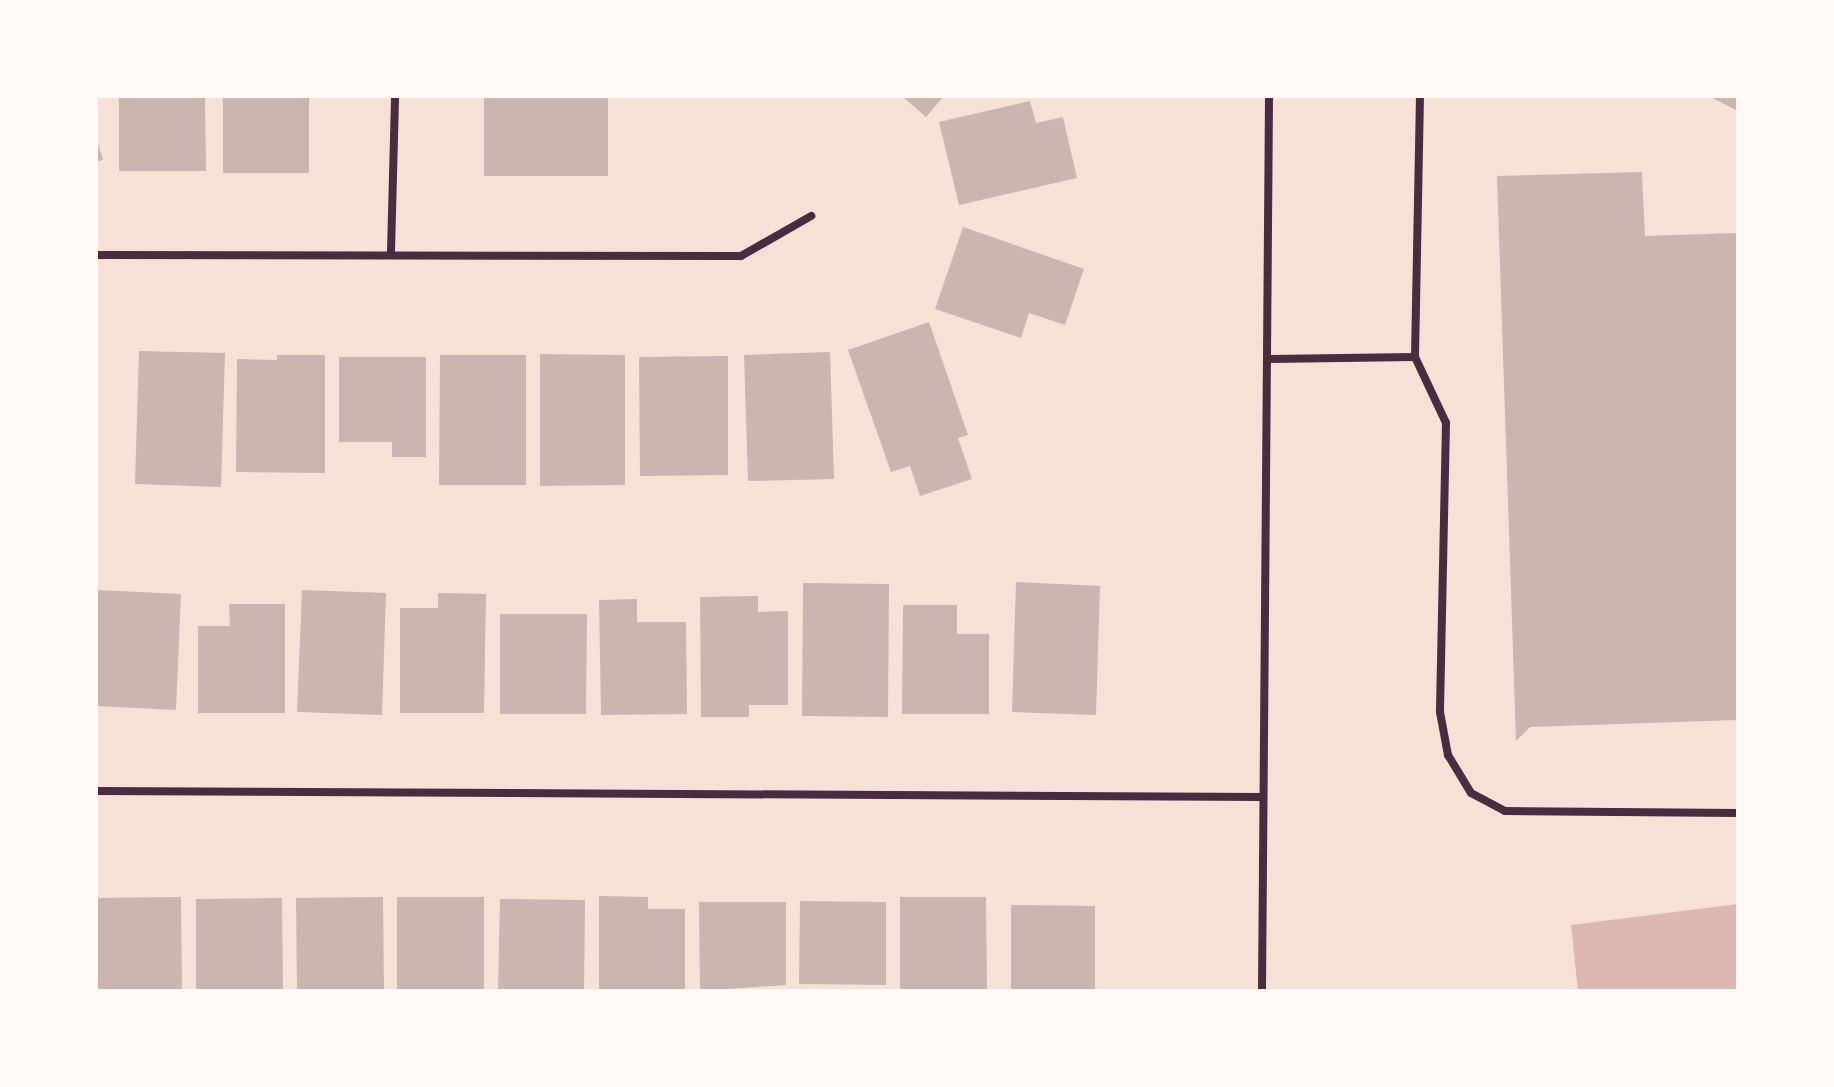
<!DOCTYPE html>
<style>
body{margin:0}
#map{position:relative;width:1834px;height:1087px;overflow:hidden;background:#f7e1d7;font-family:"Asap Condensed",sans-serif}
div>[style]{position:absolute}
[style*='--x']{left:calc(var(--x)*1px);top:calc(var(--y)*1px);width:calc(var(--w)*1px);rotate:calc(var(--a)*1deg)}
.water>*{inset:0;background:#dcb8b0}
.building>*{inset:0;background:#ccb4b1}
.minor>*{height:8px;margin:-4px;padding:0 4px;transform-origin:4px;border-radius:4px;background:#4a2c40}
span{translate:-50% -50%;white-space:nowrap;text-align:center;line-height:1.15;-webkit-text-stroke:8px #fffaf5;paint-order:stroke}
.frame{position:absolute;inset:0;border:98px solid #fffaf5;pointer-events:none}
</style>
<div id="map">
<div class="water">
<i style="clip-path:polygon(1738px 904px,1738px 991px,1578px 991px,1571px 925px)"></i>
</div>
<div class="building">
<i style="clip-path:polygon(119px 96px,205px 96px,206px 171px,119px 171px)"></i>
<i style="clip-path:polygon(223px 96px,309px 96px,309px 173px,223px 173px)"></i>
<i style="clip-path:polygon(484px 96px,608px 96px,608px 176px,484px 176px)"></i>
<i style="clip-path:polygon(902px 96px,944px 96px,926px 117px)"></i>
<i style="clip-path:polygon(1709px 96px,1738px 96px,1738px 111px)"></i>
<i style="clip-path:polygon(1030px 101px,1036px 123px,1063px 117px,1077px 178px,959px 205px,939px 122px)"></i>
<i style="clip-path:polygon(96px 137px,103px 160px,96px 162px)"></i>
<i style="clip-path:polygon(1642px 172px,1645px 236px,1738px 233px,1738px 720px,1530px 727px,1516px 741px,1497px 176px)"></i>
<i style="clip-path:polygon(963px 227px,1084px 269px,1065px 325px,1029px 313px,1021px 338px,935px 309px)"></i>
<i style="clip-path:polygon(929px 322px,968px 435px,958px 438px,972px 479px,920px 496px,910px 466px,891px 472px,848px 350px)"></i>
<i style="clip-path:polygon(139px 351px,225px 353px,221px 487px,135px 484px)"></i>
<i style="clip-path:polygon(830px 352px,834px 479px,748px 481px,744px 355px)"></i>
<i style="clip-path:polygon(540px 354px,625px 355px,625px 485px,540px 486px)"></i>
<i style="clip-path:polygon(277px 355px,325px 355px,325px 473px,236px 472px,237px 359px,277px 360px)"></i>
<i style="clip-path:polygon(440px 355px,526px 355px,526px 485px,439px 485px)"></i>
<i style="clip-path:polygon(728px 356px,728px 475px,640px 476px,639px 357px)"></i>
<i style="clip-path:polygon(339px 357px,426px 357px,426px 457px,392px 457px,392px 442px,339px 442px)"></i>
<i style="clip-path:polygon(1016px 582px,1100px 586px,1096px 715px,1012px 712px)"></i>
<i style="clip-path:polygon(803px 583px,889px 584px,888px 717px,802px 716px)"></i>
<i style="clip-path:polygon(97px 590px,181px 594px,176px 710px,96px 706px)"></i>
<i style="clip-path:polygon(302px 590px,386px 593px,382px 715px,297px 712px)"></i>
<i style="clip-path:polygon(438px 593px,486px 594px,484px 713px,400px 713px,400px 608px,438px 608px)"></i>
<i style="clip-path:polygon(758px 596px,758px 612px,788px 611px,788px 705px,749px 705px,749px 717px,701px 717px,700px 597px)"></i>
<i style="clip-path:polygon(637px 599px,637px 622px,686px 622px,687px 714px,601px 715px,599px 600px)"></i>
<i style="clip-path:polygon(229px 604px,285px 604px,285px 713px,198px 713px,198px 626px,230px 626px)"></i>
<i style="clip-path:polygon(903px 605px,957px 605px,957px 634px,989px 634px,989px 714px,902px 714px)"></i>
<i style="clip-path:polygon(500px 614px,587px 614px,586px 714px,500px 714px)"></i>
<i style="clip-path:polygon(599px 896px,648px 897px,648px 909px,685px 909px,685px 991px,599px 991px)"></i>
<i style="clip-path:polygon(181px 897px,182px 991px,96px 991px,96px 898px)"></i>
<i style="clip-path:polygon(383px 897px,384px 990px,297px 991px,296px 898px)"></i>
<i style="clip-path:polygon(397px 897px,484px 897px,484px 991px,397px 991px)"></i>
<i style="clip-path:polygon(900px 897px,986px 897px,987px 991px,900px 991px)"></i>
<i style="clip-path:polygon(282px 898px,283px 991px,196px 991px,196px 899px)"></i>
<i style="clip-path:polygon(500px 899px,585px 900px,584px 991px,498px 991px)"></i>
<i style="clip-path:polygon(800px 901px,886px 902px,886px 985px,799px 984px)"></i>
<i style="clip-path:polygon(699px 902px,786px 902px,786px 985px,700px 991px)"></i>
<i style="clip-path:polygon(1011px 905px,1095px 906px,1095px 991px,1011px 991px)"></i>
</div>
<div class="minor">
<i style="--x:1420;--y:96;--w:261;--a:91.1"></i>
<i style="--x:1415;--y:357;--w:73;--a:64.8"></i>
<i style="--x:1446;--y:423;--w:289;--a:91.2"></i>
<i style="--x:1440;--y:712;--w:44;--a:79.5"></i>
<i style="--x:1448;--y:755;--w:44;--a:58.8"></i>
<i style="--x:1471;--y:793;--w:38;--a:28"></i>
<i style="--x:1505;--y:811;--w:233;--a:0.5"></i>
<i style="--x:391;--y:252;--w:156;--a:-88.5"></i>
<i style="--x:96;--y:255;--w:645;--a:0.09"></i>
<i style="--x:741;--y:256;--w:81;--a:-29.7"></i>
<i style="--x:1267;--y:359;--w:148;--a:-0.8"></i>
<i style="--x:96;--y:791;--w:1167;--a:0.29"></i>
<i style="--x:1262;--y:991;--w:895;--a:-89.55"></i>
</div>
<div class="frame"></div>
</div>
